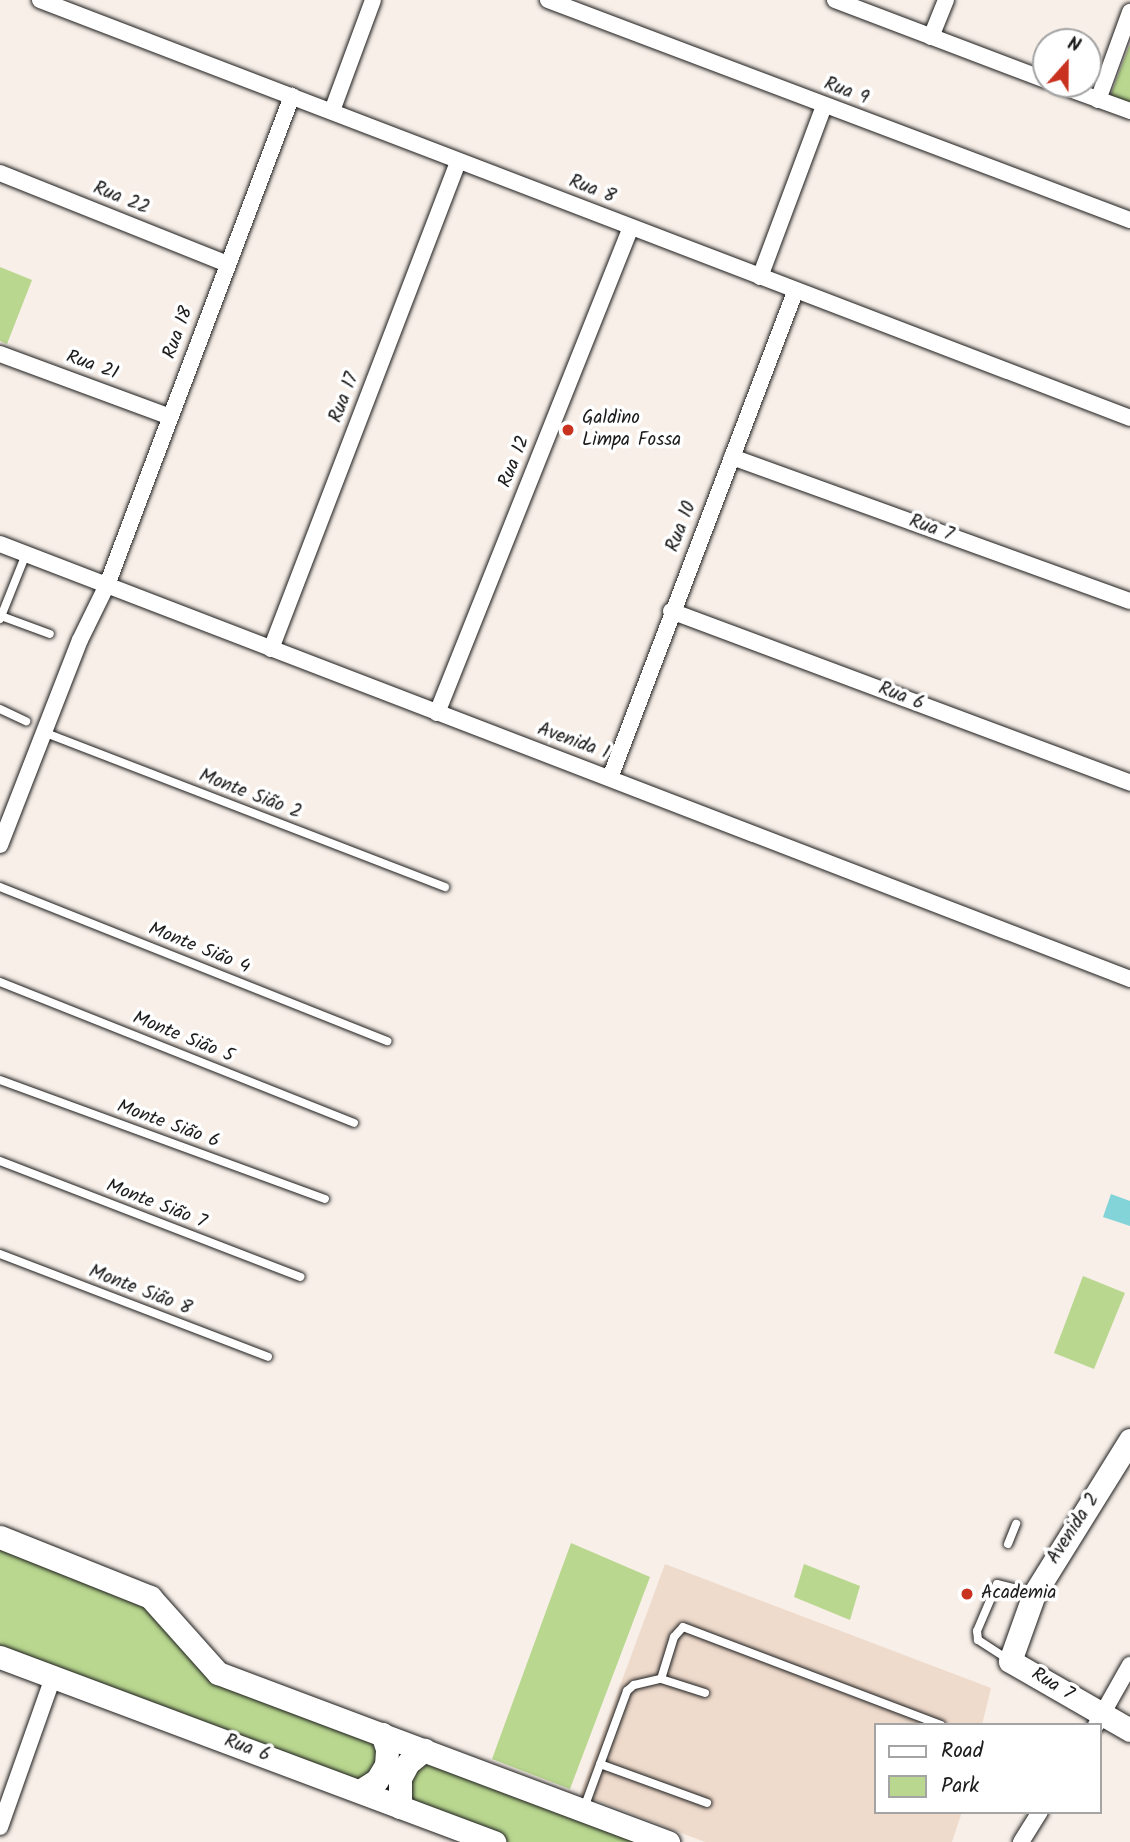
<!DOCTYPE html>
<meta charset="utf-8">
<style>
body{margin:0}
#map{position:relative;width:1130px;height:1842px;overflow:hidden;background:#f8efe8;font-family:Kalam,sans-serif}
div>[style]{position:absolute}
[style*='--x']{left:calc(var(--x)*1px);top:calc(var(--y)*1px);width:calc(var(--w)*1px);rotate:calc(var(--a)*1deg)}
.built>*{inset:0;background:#efdbcc}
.green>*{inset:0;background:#b9d78f}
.water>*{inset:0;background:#82d4d9}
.roads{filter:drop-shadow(0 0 2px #1c1c1c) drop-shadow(0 0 2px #1c1c1c)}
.lane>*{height:8px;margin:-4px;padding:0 4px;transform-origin:4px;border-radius:4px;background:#fff}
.street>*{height:16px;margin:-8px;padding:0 8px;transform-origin:8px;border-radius:8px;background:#fff}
.secondary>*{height:23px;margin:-11.5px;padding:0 11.5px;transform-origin:11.5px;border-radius:11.5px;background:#fff}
.dots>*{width:19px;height:19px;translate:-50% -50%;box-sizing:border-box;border:4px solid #fff;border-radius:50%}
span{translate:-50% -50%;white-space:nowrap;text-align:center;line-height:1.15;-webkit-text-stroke:7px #fff;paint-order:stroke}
.street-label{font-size:19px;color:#1c1c1c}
.poi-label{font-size:19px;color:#1c1c1c}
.left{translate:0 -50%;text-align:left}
.legend{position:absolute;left:874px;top:1723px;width:228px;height:91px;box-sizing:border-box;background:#fff;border:2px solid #a4a4a4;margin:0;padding:9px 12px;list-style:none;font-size:21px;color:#1c1c1c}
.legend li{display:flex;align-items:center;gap:14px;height:35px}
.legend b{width:35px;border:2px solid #a4a4a4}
.north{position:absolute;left:1032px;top:28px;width:70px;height:70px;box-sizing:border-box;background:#fff;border:2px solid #a4a4a4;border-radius:50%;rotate:21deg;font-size:19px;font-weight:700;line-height:28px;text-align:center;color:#1c1c1c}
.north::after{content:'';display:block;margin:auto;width:24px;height:32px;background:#c8321e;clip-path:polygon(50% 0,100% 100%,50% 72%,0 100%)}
</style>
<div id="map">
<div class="built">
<i style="clip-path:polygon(665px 1564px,991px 1688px,982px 1725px,876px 1725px,876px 1812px,962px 1812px,952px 1842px,705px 1842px,580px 1794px)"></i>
</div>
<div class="green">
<i style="clip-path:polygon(1130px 44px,1130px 109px,1116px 104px,1111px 94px)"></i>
<i style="clip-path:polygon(0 267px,32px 280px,7px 344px,0 341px)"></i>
<i style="clip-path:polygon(1083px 1276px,1125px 1293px,1094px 1369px,1054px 1353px)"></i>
<i style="clip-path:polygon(571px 1543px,650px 1577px,570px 1789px,492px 1759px)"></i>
<i style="clip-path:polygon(0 1545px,145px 1600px,216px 1677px,655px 1842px,484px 1842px,0 1659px)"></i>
<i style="clip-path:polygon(804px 1564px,860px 1586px,850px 1620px,794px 1597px)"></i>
</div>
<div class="water">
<i style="clip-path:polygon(1111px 1194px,1130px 1201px,1130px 1226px,1103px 1217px)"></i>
</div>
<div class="roads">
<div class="lane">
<i style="--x:1;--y:616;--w:52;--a:20.2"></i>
<i style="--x:0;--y:619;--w:70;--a:-68.2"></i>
<i style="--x:0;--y:709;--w:29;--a:25"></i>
<i style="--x:43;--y:732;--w:431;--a:21.1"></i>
<i style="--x:0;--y:887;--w:417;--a:21.7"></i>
<i style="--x:0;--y:982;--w:381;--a:21.7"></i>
<i style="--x:0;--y:1080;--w:346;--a:20.1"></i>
<i style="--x:0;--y:1161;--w:322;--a:21.1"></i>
<i style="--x:0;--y:1254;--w:287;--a:21"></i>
<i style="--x:1008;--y:1544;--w:22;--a:-68"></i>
<i style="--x:1009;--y:1660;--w:37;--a:-147"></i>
<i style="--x:978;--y:1640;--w:9;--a:-96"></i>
<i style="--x:977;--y:1631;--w:51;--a:-66.9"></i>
<i style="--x:997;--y:1584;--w:36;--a:14"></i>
<i style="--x:705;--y:1693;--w:46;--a:-162.3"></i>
<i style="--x:661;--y:1679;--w:44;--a:-72.8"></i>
<i style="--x:674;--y:1637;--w:13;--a:-48"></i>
<i style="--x:683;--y:1627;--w:276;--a:20.8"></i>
<i style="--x:600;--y:1764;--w:114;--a:20"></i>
<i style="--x:584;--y:1808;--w:125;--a:-69.8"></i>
<i style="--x:627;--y:1691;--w:9;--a:-41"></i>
<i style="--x:634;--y:1685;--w:28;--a:-13"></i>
</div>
<div class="street">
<i style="--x:40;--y:0;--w:1167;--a:20.98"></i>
<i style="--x:548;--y:0;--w:622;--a:20.71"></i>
<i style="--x:835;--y:0;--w:226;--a:20.8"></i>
<i style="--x:931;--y:37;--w:40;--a:-68"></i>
<i style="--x:1056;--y:84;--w:79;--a:20"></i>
<i style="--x:1098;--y:100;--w:94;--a:-70"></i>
<i style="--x:332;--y:111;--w:118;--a:-69.7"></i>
<i style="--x:0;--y:173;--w:245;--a:21.8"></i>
<i style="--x:760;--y:277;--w:183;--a:-69.5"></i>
<i style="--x:0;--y:354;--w:181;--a:20.3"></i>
<i style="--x:732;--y:457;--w:423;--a:19.9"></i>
<i style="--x:0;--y:544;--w:1211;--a:21.05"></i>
<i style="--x:671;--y:611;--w:490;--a:20.5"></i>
<i style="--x:271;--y:649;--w:522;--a:-68.99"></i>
<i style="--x:437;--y:713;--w:523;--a:-68.24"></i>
<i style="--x:610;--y:778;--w:520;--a:-69.16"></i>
<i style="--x:0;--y:845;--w:220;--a:-68.7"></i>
<i style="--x:80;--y:640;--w:61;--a:-63.9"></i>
<i style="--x:107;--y:585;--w:523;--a:-69.28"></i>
<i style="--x:1096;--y:1725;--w:69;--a:-60.5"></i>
<i style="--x:0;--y:1827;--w:159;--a:-70.5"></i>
<i style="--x:1021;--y:1842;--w:36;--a:-58"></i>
</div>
<div class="secondary">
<i style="--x:1130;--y:1440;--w:181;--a:121.9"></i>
<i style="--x:1034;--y:1594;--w:71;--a:109.7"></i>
<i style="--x:1010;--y:1661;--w:138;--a:29.9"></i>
<i style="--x:0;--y:1537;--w:162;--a:21.8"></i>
<i style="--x:150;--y:1597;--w:102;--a:48.2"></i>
<i style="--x:218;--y:1673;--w:481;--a:20.6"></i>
<i style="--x:0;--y:1657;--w:528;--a:20.53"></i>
<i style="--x:360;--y:1791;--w:20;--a:-33"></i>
<i style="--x:377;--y:1780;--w:17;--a:-59"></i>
<i style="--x:386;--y:1765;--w:16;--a:-86"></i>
<i style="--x:387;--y:1749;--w:16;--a:-108"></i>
<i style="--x:400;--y:1807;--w:29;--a:-90"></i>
<i style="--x:400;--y:1778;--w:17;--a:-62"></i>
<i style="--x:408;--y:1763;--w:21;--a:-39"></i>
</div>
</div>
<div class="dots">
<i style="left:568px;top:430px;background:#c8321e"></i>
<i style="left:967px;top:1594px;background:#c8321e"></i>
</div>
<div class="street-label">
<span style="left:846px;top:92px;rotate:21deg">Rua 9</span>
<span style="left:592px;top:190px;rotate:21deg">Rua 8</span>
<span style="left:121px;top:199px;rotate:22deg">Rua 22</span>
<span style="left:179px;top:333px;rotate:-70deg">Rua 18</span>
<span style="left:92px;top:366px;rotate:20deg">Rua 21</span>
<span style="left:345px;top:398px;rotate:-69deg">Rua 17</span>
<span style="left:515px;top:462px;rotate:-68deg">Rua 12</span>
<span style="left:682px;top:527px;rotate:-69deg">Rua 10</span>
<span style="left:931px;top:529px;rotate:20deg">Rua 7</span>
<span style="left:901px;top:697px;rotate:21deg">Rua 6</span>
<span style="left:573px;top:742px;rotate:20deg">Avenida 1</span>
<span style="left:250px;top:795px;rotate:21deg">Monte Sião 2</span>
<span style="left:199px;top:949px;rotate:22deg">Monte Sião 4</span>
<span style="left:183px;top:1038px;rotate:22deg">Monte Sião 5</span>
<span style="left:168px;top:1125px;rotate:20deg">Monte Sião 6</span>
<span style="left:156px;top:1205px;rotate:21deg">Monte Sião 7</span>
<span style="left:140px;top:1291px;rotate:21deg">Monte Sião 8</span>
<span style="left:1074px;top:1529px;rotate:-57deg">Avenida 2</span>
<span style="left:1052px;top:1685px;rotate:31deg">Rua 7</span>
<span style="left:247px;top:1749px;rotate:20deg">Rua 6</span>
</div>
<div class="poi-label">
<span class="left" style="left:582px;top:430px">Galdino<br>Limpa Fossa</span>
<span class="left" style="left:981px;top:1594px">Academia</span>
</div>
<ul class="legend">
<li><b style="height:9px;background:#fff"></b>Road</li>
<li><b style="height:19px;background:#b9d78f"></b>Park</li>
</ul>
<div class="north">N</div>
</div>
